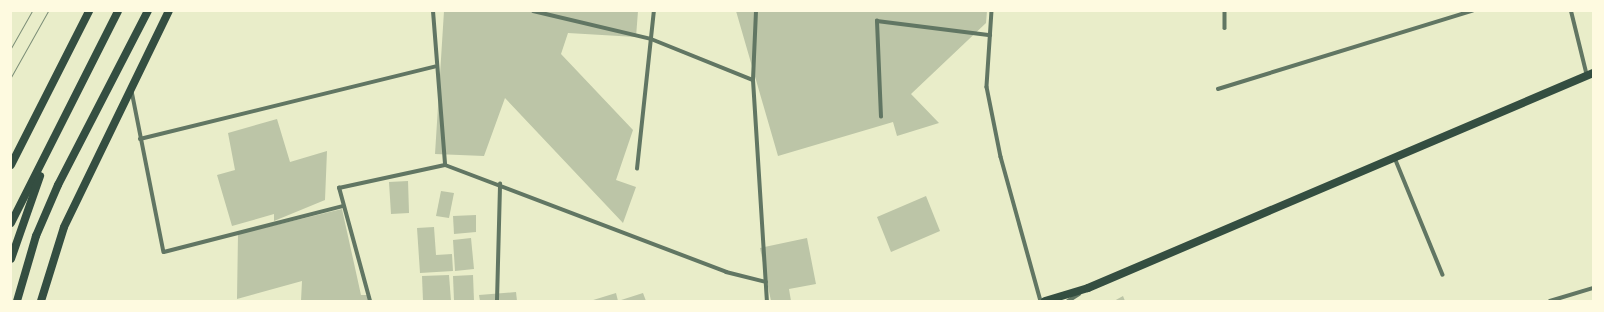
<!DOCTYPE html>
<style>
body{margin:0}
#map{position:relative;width:1604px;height:312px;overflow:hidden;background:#e9edc9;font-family:"Alegreya Sans",sans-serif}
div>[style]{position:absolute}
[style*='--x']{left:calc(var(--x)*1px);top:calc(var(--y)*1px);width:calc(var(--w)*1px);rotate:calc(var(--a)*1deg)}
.building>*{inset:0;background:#bcc5a7}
.pedestrian>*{height:3.5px;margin:-1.75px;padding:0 1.75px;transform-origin:1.75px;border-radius:1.75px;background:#617663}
.minor>*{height:4px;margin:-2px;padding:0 2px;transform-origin:2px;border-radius:2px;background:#617663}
.secondary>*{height:8px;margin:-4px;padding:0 4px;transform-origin:4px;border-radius:4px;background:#344e41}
.tram>*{height:1px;margin:-0.5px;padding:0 0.5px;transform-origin:0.5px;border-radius:0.5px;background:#7c8e77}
span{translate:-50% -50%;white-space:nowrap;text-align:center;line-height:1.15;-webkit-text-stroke:3px #fefae0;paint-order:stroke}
.frame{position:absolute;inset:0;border:12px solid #fefae0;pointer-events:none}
</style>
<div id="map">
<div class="building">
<i style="clip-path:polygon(444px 11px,638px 11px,636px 37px,568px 33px,561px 54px,633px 130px,616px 180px,636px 187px,623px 223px,505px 98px,484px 156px,435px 154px)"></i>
<i style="clip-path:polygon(736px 11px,987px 11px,986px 23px,911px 94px,939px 123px,897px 136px,893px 122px,778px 156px)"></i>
<i style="clip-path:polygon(277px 119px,290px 162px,327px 151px,325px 200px,274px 221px,274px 214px,232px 226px,217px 175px,235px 170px,228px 133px)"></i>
<i style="clip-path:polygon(408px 181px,409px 213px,391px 214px,389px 182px)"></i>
<i style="clip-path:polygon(441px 191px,454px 193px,449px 218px,436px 216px)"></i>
<i style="clip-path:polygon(926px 196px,940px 231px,891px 252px,877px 217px)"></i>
<i style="clip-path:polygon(342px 209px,361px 295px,368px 295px,369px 301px,301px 301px,302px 281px,237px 299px,238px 234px)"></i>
<i style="clip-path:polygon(476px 215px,476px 232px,454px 234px,453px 216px)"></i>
<i style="clip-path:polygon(434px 227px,436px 255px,452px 254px,453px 271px,420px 273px,417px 228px)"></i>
<i style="clip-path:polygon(471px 238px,474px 269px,455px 271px,453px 240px)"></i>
<i style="clip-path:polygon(807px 238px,816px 284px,789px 289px,791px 301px,771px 301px,760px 248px)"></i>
<i style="clip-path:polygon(449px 275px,451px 301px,423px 301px,422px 276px)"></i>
<i style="clip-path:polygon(473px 275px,474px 301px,454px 301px,453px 276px)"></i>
<i style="clip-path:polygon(516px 292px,517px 301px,480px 301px,479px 295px)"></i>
<i style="clip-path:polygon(616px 293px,618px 301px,643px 293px,646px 301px,590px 301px)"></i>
<i style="clip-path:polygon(1123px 296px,1125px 301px,1114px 301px)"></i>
</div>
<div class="pedestrian">
<i style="--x:992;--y:11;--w:76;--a:93.8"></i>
<i style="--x:987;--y:87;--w:71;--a:78.7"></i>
<i style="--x:1001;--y:157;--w:149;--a:74.5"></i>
<i style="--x:1225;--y:11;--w:17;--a:90"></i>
<i style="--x:1218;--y:89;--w:266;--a:-17.1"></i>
<i style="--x:132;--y:91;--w:164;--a:78.8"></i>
<i style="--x:164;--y:252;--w:185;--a:-14.4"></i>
<i style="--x:881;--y:117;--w:96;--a:-92.4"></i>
<i style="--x:877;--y:21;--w:114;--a:7.1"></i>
<i style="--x:140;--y:139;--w:303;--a:-13.8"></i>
<i style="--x:1395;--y:158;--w:126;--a:67.7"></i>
<i style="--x:637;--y:169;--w:159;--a:-83.9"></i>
<i style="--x:370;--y:301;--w:117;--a:-105.3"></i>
<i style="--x:339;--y:188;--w:108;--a:-12.2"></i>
<i style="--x:497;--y:301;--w:117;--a:-88.5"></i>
<i style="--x:1068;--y:301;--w:13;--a:-32"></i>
<i style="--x:1550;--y:301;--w:45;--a:-16.8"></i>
</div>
<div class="minor">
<i style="--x:433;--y:11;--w:154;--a:85.5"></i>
<i style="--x:445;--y:165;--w:301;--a:20.8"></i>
<i style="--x:726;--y:272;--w:41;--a:14"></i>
<i style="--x:533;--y:11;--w:121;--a:13.3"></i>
<i style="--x:651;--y:39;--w:110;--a:21.9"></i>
<i style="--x:756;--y:11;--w:69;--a:92.5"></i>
<i style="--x:753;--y:80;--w:221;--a:86.4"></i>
<i style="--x:1571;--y:11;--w:67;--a:76.2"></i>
</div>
<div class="secondary">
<i style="--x:11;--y:165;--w:173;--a:-63.1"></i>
<i style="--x:11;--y:223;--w:237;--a:-63.2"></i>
<i style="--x:11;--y:259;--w:88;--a:-70.7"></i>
<i style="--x:17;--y:301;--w:68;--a:-73.7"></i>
<i style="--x:36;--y:236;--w:56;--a:-66.7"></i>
<i style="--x:58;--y:185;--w:196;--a:-62.7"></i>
<i style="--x:41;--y:301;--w:77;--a:-72.7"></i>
<i style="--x:64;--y:227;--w:240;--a:-64.1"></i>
<i style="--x:1045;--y:301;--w:45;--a:-16.8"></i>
<i style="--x:1088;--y:288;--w:549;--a:-23.06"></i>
</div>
<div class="tram">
<i style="--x:11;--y:48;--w:43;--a:-60.4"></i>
<i style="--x:11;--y:77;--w:76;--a:-60.7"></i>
</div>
<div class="frame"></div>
</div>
